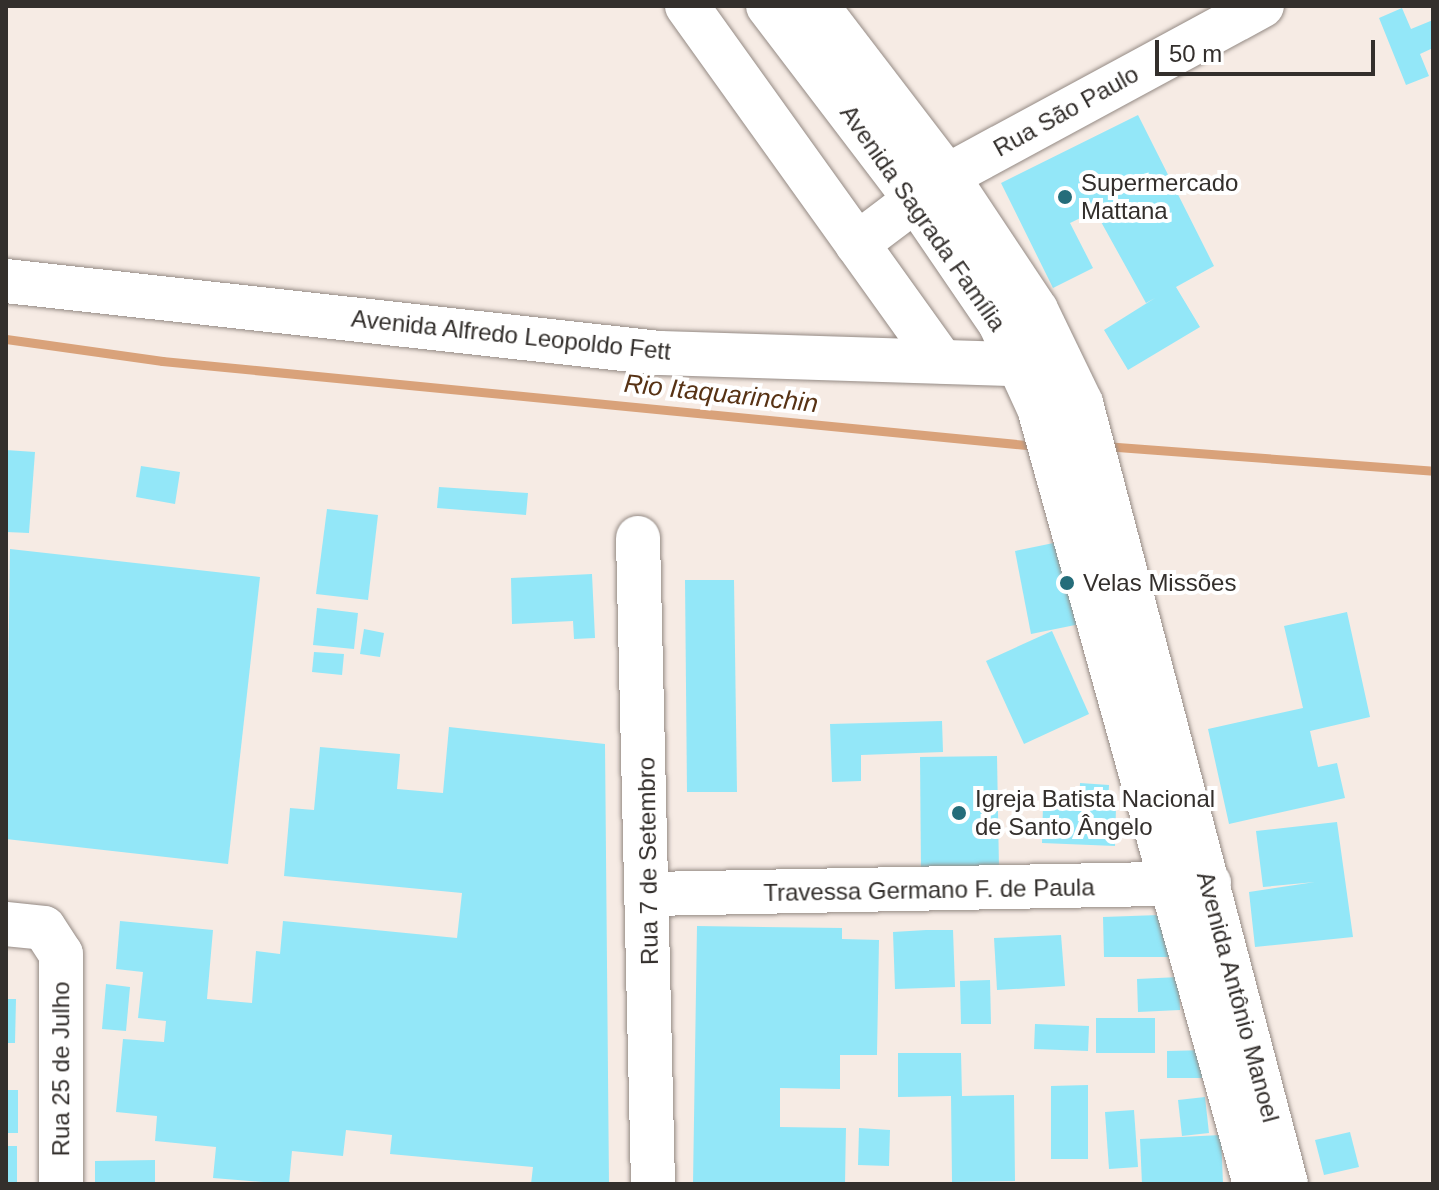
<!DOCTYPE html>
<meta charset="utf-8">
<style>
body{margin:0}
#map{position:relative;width:1439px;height:1190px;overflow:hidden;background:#f6ebe4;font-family:Helvetica,sans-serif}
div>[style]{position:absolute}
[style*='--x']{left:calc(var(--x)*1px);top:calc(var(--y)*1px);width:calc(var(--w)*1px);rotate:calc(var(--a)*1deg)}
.stream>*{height:9px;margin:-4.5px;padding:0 4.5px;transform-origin:4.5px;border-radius:4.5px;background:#d9a27a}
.building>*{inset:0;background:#93e7f8}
.roads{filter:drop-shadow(0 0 2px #948a84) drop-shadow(0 0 2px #948a84)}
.minor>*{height:44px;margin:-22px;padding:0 22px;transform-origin:22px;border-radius:22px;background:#fff}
.major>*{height:44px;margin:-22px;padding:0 22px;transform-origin:22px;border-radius:22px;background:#fff}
.dots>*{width:22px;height:22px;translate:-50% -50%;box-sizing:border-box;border:4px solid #fff;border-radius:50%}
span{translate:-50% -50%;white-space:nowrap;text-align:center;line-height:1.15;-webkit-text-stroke:8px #fff;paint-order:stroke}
.street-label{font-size:24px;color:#332f2c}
.poi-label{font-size:24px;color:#332f2c}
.left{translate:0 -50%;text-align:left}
.water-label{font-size:26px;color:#573214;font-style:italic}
.frame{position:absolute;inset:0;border:8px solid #332f2c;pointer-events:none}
.scale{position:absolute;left:1155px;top:40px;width:220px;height:36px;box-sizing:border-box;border:4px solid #332f2c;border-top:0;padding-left:10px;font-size:24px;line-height:28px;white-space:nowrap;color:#332f2c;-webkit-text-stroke:6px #fff;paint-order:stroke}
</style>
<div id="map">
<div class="stream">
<i style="--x:6;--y:339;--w:158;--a:8"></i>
<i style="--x:162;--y:361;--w:879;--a:5.55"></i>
<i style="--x:1104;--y:446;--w:330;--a:4.3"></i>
</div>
<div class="building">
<i style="clip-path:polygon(1402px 8px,1411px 29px,1433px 20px,1433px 48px,1420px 54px,1429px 76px,1406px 85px,1379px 18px)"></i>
<i style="clip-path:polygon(1138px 115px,1214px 266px,1176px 287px,1200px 327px,1128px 370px,1104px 330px,1155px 298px,1146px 303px,1095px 211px,1070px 223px,1093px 268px,1053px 288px,1001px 183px)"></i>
<i style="clip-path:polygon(6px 450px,35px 452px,29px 533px,6px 532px)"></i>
<i style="clip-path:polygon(141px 466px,180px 472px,175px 504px,136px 497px)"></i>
<i style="clip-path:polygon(439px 487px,528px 493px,526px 515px,437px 508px)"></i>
<i style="clip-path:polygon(327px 509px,378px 515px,368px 600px,316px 594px)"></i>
<i style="clip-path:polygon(1068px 540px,1085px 623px,1031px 634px,1015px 551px)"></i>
<i style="clip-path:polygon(10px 549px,260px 577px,228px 864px,6px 839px)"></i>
<i style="clip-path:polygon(592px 574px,595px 638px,574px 639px,573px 621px,512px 624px,511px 578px)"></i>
<i style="clip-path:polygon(685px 580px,734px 580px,737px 792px,687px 792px)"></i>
<i style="clip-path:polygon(317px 608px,358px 613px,354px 649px,313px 645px)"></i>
<i style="clip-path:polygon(1347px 612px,1370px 717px,1310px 731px,1318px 767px,1337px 763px,1345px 798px,1229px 824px,1208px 729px,1303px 708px,1284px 626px)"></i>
<i style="clip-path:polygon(364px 629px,384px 633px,380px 657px,360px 654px)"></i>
<i style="clip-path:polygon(1052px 631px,1089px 714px,1024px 744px,986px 661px)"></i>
<i style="clip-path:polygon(314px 652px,344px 654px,342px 675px,312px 672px)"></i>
<i style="clip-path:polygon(942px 721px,943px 752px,861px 755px,861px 781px,832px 782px,830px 724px)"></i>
<i style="clip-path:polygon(449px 727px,605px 744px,609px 1184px,531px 1184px,533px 1167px,390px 1154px,392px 1135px,346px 1130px,343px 1156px,292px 1151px,289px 1184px,213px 1178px,216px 1147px,155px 1141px,157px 1116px,116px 1112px,123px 1039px,164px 1042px,166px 1021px,138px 1018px,143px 972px,116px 969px,120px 921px,213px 930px,207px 999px,252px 1003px,256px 951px,280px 954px,283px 921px,457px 938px,462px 893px,284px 876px,290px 808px,314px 810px,320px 747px,400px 754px,397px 789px,443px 793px)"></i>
<i style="clip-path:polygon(997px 756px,999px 869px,921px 870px,920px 757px)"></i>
<i style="clip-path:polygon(1080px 783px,1109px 785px,1108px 806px,1116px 807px,1115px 846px,1042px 843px,1043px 805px,1079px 806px)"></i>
<i style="clip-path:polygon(1337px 822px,1353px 937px,1255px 947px,1249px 892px,1315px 882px,1263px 887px,1256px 831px)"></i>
<i style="clip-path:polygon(1159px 915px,1170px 957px,1104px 957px,1103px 917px)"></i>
<i style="clip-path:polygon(697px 926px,842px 928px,842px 939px,879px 940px,877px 1055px,840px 1055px,840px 1089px,780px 1088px,780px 1127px,846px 1128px,845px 1184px,693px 1184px)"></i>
<i style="clip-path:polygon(926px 930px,953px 930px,955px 987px,895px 989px,893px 932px)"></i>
<i style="clip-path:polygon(1061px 935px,1065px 986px,997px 990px,994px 938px)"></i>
<i style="clip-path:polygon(1179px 977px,1180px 1010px,1138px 1012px,1137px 979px)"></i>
<i style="clip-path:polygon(990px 980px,991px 1024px,961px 1024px,960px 981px)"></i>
<i style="clip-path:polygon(106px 984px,130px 987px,126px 1031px,102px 1029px)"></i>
<i style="clip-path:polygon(6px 999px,16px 999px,15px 1043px,6px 1043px)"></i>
<i style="clip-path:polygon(1096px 1018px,1155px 1018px,1155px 1053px,1096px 1053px)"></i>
<i style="clip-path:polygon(1035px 1024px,1089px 1026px,1088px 1051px,1034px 1049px)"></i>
<i style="clip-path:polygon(1209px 1050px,1209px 1078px,1167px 1078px,1167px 1051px)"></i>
<i style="clip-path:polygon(898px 1053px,961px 1053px,962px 1096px,1014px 1095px,1015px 1181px,952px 1182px,951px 1096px,898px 1097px)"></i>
<i style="clip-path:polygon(1088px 1085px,1088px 1159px,1051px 1159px,1051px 1086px)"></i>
<i style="clip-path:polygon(6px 1090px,18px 1090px,18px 1133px,6px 1133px)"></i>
<i style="clip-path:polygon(1205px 1097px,1209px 1133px,1182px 1136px,1178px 1100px)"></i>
<i style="clip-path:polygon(1134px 1110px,1138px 1167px,1109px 1169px,1105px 1112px)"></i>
<i style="clip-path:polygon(859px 1128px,890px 1130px,889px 1166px,858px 1165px)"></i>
<i style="clip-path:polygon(1350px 1132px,1359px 1167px,1324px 1175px,1315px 1140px)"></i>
<i style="clip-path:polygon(1221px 1135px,1223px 1184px,1142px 1184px,1140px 1139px)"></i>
<i style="clip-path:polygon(6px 1146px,17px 1146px,17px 1184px,6px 1184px)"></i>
<i style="clip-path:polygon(155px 1160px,155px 1184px,95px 1184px,95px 1161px)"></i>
</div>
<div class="roads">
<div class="minor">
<i style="--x:687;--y:6;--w:437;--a:54.4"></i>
<i style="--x:857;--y:244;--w:113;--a:-37.1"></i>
<i style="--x:947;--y:176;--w:358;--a:-28.4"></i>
<i style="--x:6;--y:281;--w:657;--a:6.29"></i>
<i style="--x:659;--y:353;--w:360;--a:1.8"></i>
<i style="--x:638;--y:538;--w:646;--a:88.67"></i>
<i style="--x:650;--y:894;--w:559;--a:-1.13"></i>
<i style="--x:6;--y:924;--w:38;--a:6"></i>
<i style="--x:44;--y:928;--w:31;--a:57"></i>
<i style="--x:61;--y:954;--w:230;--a:90"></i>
</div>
<div class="major">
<i style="--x:768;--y:6;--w:244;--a:52.7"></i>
<i style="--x:916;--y:200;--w:149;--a:55.7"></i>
<i style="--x:1000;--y:323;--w:94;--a:65.4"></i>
<i style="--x:1039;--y:408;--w:806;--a:74.45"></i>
<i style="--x:817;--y:6;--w:214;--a:52.6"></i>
<i style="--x:947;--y:176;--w:161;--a:56.4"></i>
<i style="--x:1036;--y:310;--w:103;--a:64.2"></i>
<i style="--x:1081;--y:403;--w:807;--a:75.29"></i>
</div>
</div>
<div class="dots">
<i style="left:1065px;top:197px;background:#256d7a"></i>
<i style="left:1067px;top:583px;background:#256d7a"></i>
<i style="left:959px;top:813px;background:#256d7a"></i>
</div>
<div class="street-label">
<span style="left:1066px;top:111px;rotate:-29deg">Rua São Paulo</span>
<span style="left:923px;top:218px;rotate:55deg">Avenida Sagrada Família</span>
<span style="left:511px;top:335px;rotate:6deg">Avenida Alfredo Leopoldo Fett</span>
<span style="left:648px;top:861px;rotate:-91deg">Rua 7 de Setembro</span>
<span style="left:929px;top:890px;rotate:-1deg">Travessa Germano F. de Paula</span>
<span style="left:1238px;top:997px;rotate:75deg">Avenida Antônio Manoel</span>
<span style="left:61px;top:1069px;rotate:-90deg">Rua 25 de Julho</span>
</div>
<div class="poi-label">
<span class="left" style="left:1081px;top:197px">Supermercado<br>Mattana</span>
<span class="left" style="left:1083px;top:583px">Velas Missões</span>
<span class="left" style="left:975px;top:813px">Igreja Batista Nacional<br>de Santo Ângelo</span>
</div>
<div class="water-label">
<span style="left:721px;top:394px;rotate:6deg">Rio Itaquarinchin</span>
</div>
<div class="frame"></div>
<div class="scale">50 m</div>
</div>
